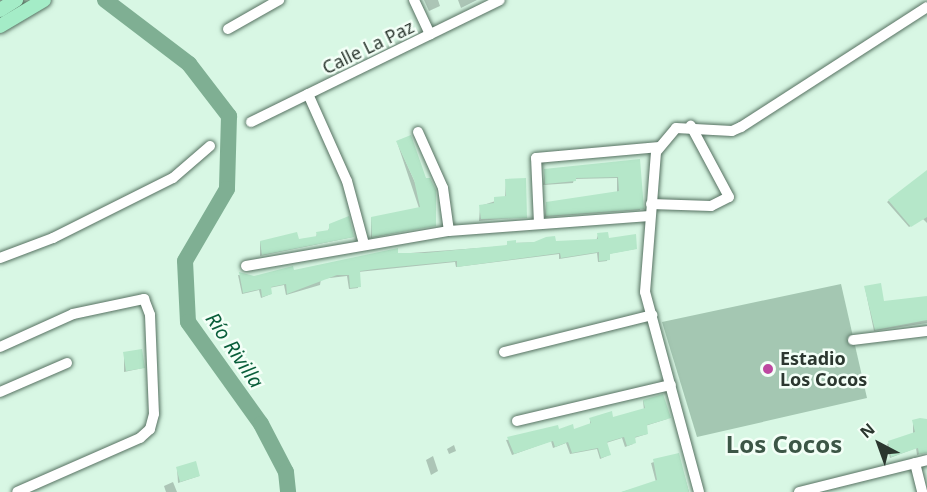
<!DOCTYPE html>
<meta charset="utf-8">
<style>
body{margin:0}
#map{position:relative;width:927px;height:492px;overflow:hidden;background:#d8f7e4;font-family:"Noto Sans",sans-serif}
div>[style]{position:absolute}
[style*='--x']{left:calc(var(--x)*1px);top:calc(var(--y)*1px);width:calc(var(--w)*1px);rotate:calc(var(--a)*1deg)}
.green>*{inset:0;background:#a4c7b2}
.shadow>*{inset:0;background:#0003}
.river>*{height:16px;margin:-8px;padding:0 8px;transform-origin:8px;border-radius:8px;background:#7faf93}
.building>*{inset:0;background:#b5e7c9}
.roads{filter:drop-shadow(0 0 2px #567161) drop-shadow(0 0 2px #567161)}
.minor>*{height:10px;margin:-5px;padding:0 5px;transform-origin:5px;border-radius:5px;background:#fff}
.major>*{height:14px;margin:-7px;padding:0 7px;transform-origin:7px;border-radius:7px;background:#a4ecc7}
.dots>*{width:16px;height:16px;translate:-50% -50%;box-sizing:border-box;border:3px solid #f3fff7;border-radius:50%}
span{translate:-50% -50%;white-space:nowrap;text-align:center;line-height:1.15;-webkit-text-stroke:5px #f3fff7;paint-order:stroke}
.street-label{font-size:18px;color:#2b372f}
.poi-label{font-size:18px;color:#2b372f;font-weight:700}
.left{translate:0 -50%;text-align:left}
.water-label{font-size:20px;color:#095e3a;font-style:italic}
.district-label{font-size:24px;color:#3c5646;font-weight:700}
.north{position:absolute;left:849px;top:414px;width:60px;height:60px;-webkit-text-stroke:4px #f3fff7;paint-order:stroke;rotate:319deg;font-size:16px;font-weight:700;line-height:24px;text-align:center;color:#2b372f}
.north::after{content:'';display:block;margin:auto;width:21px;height:27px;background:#2b372f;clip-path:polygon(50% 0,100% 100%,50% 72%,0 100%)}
</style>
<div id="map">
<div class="green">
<i style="clip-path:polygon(841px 284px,867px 398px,697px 437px,662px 322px)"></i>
</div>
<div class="shadow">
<i style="clip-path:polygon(424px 0,438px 0,440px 6px,429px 11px)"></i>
<i style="clip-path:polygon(458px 0,477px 0,461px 8px)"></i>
<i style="clip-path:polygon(397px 142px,434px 225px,371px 238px,371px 218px,419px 208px)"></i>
<i style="clip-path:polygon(638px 161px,640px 210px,545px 217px,546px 204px,617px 193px,617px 178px,574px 179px,573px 183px,543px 185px,545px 170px)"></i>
<i style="clip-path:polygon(927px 172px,927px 223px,923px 219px,909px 227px,887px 202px)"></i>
<i style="clip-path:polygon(506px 181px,525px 217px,479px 221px,480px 206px,505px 198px)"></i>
<i style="clip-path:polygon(330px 225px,353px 237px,260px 256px,260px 242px,316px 238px,317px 233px,328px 231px)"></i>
<i style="clip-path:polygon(598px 235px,635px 249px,608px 254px,607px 261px,598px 262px,597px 253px,559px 259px,559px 254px,456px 267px,455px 262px,358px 272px,358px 288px,349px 289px,347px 276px,321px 279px,320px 285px,286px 295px,284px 285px,269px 288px,271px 294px,261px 298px,259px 290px,242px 294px,238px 275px,254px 277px,397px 254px,506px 246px,508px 243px,596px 241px)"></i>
<i style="clip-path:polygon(865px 288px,883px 303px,927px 297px,927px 323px,874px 331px)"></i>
<i style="clip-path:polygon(124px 353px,143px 368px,124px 372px)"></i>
<i style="clip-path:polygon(662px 396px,667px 419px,645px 426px,647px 434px,634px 438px,633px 444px,625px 447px,622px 438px,606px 443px,609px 455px,600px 459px,597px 449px,570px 454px,566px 443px,553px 448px,551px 441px,512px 455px,506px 440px,573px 431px,590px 425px,590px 419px,612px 419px,644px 410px,643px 401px)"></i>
<i style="clip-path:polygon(927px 419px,926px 452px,917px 455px,916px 448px,890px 458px,887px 444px,913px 434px,913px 421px)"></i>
<i style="clip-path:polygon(454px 445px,456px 451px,449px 454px,447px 449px)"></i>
<i style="clip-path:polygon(678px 454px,689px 492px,622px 492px,656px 482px,651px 463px)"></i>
<i style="clip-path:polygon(433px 456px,438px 471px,431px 475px,426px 460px)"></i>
<i style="clip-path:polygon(177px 468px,199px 476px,178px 483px)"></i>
<i style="clip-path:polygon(173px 482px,177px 492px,166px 492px,164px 486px)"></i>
</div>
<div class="river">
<i style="--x:105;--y:0;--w:106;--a:37.3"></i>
<i style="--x:189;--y:64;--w:66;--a:52.4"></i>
<i style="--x:229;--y:116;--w:73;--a:91.6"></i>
<i style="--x:227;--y:189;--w:83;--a:120.3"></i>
<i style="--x:185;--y:261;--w:61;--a:87.2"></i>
<i style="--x:188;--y:322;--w:125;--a:54.4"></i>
<i style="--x:261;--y:424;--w:54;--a:62.5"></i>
<i style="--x:286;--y:472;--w:20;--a:84"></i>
</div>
<div class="building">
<i style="clip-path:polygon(411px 135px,426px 178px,430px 178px,436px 190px,436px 226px,372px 237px,371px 217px,420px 207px,414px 180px,396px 141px)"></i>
<i style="clip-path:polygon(640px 159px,644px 209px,546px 216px,546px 202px,619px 191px,618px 177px,576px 178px,576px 181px,545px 184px,544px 169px)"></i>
<i style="clip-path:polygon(927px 170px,927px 217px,911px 227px,888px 200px)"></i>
<i style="clip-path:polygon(526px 178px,527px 218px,481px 219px,479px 205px,494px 203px,494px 197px,506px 196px,505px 179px)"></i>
<i style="clip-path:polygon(349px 216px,354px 237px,262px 255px,260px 241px,297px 232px,299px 239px,317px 236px,316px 232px,329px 230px,329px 224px)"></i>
<i style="clip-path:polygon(608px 232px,609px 238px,636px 234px,637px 249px,610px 254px,610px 260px,599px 261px,599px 252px,561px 258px,560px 253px,457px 267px,457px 261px,375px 269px,360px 271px,361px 287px,350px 288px,349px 275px,337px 275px,287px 294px,286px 284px,271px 287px,272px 294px,262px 297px,261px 289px,243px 293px,239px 272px,254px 276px,293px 266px,294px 270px,398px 248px,398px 253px,425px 253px,507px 245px,507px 241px,516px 240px,516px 243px,534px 242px,546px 237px,555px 236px,556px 241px,598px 239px,597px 233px)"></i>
<i style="clip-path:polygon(881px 283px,884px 301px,927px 296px,927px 320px,875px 330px,864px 286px)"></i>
<i style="clip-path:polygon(142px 349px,145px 368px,126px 371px,123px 352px)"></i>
<i style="clip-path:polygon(663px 394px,671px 418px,647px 425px,648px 434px,635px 437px,636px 443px,627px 446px,624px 437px,607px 442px,611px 455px,601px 458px,598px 448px,572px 453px,568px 442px,555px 447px,553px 441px,514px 454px,507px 437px,558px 425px,559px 429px,573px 424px,574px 429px,591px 423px,589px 418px,599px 415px,612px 411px,613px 417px,645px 408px,643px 400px)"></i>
<i style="clip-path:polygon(920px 418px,927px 419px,927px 453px,919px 454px,918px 448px,891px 457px,888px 441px,915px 432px,912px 420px)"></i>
<i style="clip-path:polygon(679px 453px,689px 492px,621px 492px,657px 480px,653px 459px)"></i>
<i style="clip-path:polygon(196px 461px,200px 476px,180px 482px,176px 467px)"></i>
</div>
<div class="roads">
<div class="minor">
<i style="--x:414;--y:0;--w:38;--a:65"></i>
<i style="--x:228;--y:29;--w:59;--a:-29.6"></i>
<i style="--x:308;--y:94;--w:95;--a:65.9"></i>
<i style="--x:347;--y:181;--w:65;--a:74.9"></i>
<i style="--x:251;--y:122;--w:277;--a:-26.1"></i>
<i style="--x:418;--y:132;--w:61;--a:65.9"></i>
<i style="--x:443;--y:188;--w:43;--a:82.1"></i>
<i style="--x:651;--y:204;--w:60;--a:1.9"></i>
<i style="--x:711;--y:206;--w:20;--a:-27"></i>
<i style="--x:729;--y:197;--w:81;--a:-118.2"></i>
<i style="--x:539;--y:223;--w:65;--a:-92.6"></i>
<i style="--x:536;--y:158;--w:124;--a:-5.1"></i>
<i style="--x:0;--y:258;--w:57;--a:-20.7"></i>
<i style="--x:53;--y:238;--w:134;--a:-26.6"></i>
<i style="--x:173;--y:178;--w:49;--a:-40.9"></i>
<i style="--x:246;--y:266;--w:206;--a:-9.8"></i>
<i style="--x:449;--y:231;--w:201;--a:-4.3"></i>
<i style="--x:853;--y:340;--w:75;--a:-6.9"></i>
<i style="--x:0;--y:347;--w:80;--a:-24.3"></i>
<i style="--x:73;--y:314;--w:73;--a:-11.9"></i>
<i style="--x:144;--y:299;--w:17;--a:69"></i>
<i style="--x:150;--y:315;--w:99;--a:87.7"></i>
<i style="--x:154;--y:414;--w:16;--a:105"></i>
<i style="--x:150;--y:429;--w:13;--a:138"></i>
<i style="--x:140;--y:438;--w:134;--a:156.3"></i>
<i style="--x:504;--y:352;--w:153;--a:-14"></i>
<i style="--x:0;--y:392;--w:73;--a:-23.4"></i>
<i style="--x:517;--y:421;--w:158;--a:-13.2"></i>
<i style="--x:915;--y:463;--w:30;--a:76"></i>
<i style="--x:699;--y:492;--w:207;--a:-105.1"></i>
<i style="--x:645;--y:292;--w:140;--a:-85.5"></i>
<i style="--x:656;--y:152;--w:31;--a:-50"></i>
<i style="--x:676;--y:128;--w:56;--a:3.1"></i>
<i style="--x:732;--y:131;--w:10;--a:-24"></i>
<i style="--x:741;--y:127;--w:221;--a:-32.8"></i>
<i style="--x:799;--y:492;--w:132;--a:-14"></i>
</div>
<div class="major">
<i style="--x:0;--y:10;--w:19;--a:-32"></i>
<i style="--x:0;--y:26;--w:51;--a:-30.6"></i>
</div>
</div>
<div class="dots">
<i style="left:768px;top:369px;background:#bd48a0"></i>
</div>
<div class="street-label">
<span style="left:368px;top:47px;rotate:-26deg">Calle La Paz</span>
</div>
<div class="poi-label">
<span class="left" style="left:780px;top:369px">Estadio<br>Los Cocos</span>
</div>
<div class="water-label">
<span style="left:235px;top:350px;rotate:56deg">Río Rivilla</span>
</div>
<div class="district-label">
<span style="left:784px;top:444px">Los Cocos</span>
</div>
<div class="north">N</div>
</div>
